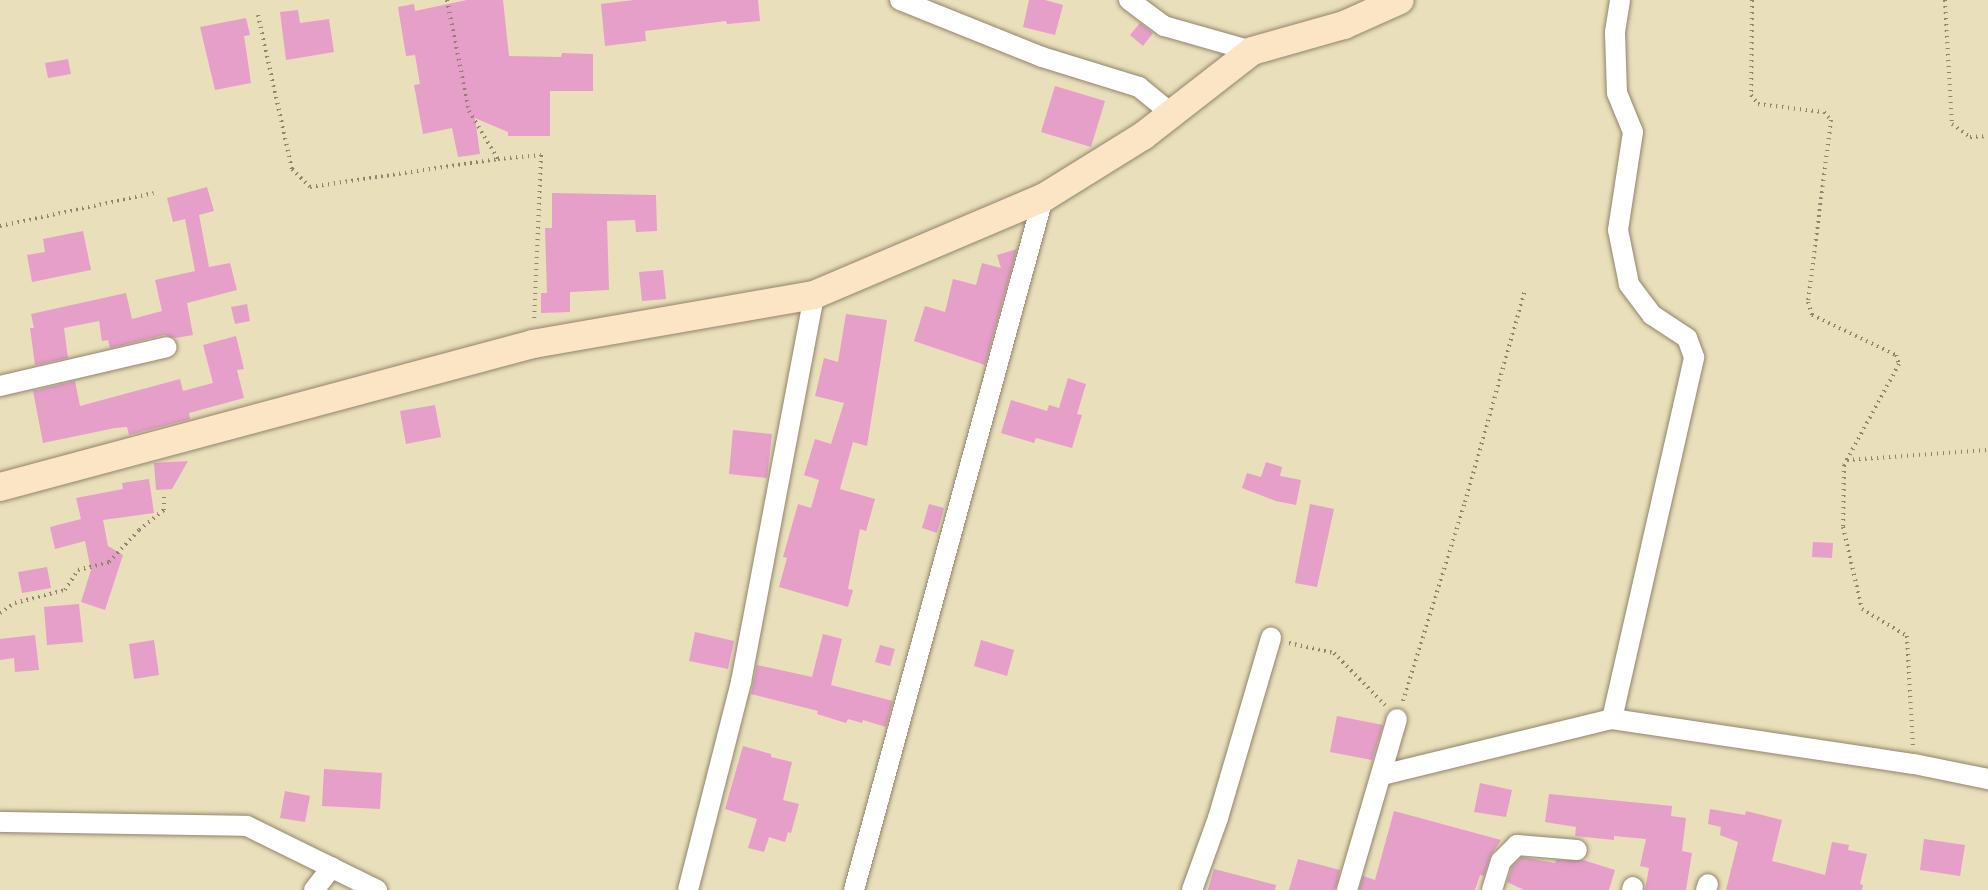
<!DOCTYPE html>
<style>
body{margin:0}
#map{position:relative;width:1988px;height:890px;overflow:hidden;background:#e9dfba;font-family:"Balsamiq Sans",sans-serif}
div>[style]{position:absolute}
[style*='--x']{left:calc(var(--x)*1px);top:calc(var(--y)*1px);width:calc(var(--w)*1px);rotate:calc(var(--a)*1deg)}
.building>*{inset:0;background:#e59fc9}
.path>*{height:4px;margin-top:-2px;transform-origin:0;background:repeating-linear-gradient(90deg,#92846c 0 1.5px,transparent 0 6px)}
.roads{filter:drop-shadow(0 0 2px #92846c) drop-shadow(0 0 2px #92846c)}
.street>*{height:20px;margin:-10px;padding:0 10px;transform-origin:10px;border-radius:10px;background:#fff}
.secondary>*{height:28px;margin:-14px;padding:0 14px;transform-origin:14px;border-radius:14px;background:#fce5c4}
span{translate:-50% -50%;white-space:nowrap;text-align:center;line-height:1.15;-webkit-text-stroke:4.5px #f6f6f2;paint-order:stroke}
</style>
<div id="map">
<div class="building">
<i style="clip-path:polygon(467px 0,503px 0,509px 56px,561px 57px,562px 53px,593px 54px,593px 91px,550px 91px,550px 136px,508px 136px,508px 132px,475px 118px,480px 154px,458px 157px,452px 128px,423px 134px,414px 85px,420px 84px,415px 55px,406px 56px,398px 7px,414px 4px,415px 11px)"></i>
<i style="clip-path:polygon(634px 0,758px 0,760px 21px,727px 24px,726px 21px,645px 31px,646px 41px,605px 46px,601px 4px)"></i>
<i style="clip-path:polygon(1029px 0,1045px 0,1063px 5px,1055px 35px,1023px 27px)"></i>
<i style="clip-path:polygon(298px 10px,300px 23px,329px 19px,334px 52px,286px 60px,280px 12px)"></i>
<i style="clip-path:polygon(246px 18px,250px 35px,244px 36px,251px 83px,215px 90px,200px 27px)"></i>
<i style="clip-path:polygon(1140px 23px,1153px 33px,1143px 46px,1130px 35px)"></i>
<i style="clip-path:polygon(68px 59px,71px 74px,48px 78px,45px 63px)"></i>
<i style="clip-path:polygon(1055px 86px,1105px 101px,1091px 147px,1041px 132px)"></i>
<i style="clip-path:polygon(207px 187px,214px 211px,199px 215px,209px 267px,230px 263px,237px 290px,187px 303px,193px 335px,175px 338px,164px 335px,110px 348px,108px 340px,102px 341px,99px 321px,64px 328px,68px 358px,35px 365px,30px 328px,34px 328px,31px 314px,126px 293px,132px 319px,162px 311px,155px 280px,195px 271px,185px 219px,173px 222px,167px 198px)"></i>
<i style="clip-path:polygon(552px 193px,656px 195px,657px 231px,636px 232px,635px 220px,607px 221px,609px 290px,570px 292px,570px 312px,541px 313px,541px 293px,547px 293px,545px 228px,552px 228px)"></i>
<i style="clip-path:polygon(83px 231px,91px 270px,32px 282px,27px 255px,45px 252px,43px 239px)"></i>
<i style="clip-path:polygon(1017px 249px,985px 365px,914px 341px,925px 306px,945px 312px,953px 279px,976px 285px,982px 263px,1001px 268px,997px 255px)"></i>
<i style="clip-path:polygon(663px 270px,666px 299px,642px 301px,639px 272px)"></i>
<i style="clip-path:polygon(247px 304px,250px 321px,235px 324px,231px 307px)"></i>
<i style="clip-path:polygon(846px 314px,887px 320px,867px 446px,853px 442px,840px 489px,875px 499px,866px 531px,860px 529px,848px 589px,853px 590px,848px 607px,779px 587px,787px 558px,783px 557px,798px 504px,811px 508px,819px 480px,804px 475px,815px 439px,831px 444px,844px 403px,815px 396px,824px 358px,838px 362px)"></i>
<i style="clip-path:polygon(236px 336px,244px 369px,237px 370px,244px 398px,189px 413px,190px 419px,129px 435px,127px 427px,115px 428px,43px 443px,33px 391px,75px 381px,80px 406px,180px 379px,183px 391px,213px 383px,203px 345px)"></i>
<i style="clip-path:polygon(1068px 378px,1086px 384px,1077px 414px,1082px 415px,1072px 448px,1036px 438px,1034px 443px,1001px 433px,1011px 400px,1047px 411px,1049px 405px,1059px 408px)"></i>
<i style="clip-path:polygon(435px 405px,441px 437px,406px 444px,400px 411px)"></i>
<i style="clip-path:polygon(733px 430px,772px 434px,767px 478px,729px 474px)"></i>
<i style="clip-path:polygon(188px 461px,172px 489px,156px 490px,154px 463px)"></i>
<i style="clip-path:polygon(1266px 462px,1282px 467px,1280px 476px,1301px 480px,1296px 505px,1276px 501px,1242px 488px,1247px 473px,1261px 477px)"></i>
<i style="clip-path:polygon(149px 479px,154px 513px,103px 520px,108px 546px,123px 555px,105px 610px,81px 602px,91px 570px,85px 541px,55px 549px,50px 527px,81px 519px,76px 498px,123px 489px,122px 483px)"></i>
<i style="clip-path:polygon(929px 504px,944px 508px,937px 533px,922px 528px)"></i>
<i style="clip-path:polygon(1310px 504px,1334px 509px,1317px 587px,1295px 583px)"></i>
<i style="clip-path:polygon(1813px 542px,1833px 543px,1832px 558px,1812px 557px)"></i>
<i style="clip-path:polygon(47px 567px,51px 588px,22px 593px,18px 572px)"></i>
<i style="clip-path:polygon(79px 604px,83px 642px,47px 645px,44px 607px)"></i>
<i style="clip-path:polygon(695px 632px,734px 641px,728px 669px,689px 661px)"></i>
<i style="clip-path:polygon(823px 634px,842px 639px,831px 685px,893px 701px,886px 727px,863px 720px,862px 723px,848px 719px,846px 723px,817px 714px,818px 711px,751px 694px,757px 665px,812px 677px)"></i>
<i style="clip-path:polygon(35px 635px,39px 670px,15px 672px,14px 658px,0 660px,0 639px)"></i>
<i style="clip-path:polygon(154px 640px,159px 675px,134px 679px,129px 644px)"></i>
<i style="clip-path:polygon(981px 640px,1014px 650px,1007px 676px,974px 666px)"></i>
<i style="clip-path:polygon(880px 645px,895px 649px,890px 666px,875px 662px)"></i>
<i style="clip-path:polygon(1337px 716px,1383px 725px,1372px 760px,1330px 752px)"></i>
<i style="clip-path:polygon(743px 746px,771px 754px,771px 757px,792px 762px,783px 800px,799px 804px,791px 833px,788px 832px,785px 842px,769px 837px,764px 852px,748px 848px,757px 819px,725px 809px)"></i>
<i style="clip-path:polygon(324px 769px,382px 773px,380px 809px,322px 806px)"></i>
<i style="clip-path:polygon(1480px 783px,1512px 790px,1506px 817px,1474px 812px)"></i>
<i style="clip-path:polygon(285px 791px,310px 796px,305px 822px,280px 818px)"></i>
<i style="clip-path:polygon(1549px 794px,1672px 806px,1671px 816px,1686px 818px,1682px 851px,1692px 853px,1686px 890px,1645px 890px,1649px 868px,1640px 866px,1646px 839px,1614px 836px,1614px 840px,1575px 836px,1576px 827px,1545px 822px)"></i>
<i style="clip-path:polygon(1710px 809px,1745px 815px,1746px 811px,1782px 820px,1772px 861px,1825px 875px,1832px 842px,1849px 845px,1848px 850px,1867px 854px,1860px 884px,1863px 885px,1862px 890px,1726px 890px,1738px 842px,1720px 835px,1721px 827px,1708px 824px)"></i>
<i style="clip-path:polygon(1394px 811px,1501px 840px,1490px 857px,1484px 876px,1480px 875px,1475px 890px,1359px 890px,1363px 876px,1375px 880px)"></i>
<i style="clip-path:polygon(1924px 839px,1965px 845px,1960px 876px,1920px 870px)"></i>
<i style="clip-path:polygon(1522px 857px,1555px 863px,1556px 860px,1583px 860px,1615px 870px,1609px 890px,1524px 890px,1507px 882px,1512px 867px)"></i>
<i style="clip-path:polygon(1298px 859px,1340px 870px,1335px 890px,1289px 890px)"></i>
<i style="clip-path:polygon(1214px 869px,1276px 885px,1275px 890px,1208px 890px)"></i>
</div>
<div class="path">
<i style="--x:447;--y:0;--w:113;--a:78.8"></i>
<i style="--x:469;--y:111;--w:56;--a:58.9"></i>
<i style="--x:498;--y:159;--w:43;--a:-5.3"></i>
<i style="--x:541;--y:155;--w:167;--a:92.4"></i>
<i style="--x:1752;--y:0;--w:95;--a:90.6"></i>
<i style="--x:1751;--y:95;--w:11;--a:52"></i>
<i style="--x:1758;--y:104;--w:66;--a:6.9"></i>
<i style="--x:1824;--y:112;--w:11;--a:49"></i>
<i style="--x:1831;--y:120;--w:183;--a:97.2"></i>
<i style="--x:1808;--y:302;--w:14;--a:73"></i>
<i style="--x:1812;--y:315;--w:93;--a:25.5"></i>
<i style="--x:1896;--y:355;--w:9;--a:72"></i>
<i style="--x:1899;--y:364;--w:115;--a:118.6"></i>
<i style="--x:1844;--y:465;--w:62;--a:90.9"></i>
<i style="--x:1843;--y:527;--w:84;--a:77"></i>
<i style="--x:1862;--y:609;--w:52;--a:31"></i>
<i style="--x:1907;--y:636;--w:110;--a:86.9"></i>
<i style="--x:1945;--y:0;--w:124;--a:86.8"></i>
<i style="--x:1952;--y:124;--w:22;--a:36"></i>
<i style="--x:1970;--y:137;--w:18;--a:-3"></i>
<i style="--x:258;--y:15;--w:158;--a:77.6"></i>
<i style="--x:292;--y:169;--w:25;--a:45"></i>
<i style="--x:310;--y:187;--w:190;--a:-8.5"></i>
<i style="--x:0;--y:226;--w:157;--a:-12.1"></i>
<i style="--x:1847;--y:460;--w:141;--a:-4.1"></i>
<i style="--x:0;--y:613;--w:18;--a:-34"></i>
<i style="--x:15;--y:603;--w:52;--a:-14.6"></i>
<i style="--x:65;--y:590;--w:24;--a:-57"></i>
<i style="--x:78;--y:570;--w:32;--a:-14"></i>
<i style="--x:109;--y:562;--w:44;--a:-46.8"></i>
<i style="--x:139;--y:530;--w:32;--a:-39"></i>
<i style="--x:164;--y:510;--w:14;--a:-90"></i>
<i style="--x:1289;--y:643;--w:46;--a:12.5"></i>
<i style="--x:1334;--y:653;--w:73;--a:45.6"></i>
<i style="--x:1403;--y:701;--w:208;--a:-72.7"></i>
<i style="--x:1465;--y:502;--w:220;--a:-74.2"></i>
</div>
<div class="roads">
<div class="street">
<i style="--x:900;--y:0;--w:153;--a:21.9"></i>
<i style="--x:1042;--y:57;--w:102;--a:17.2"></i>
<i style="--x:1139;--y:87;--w:43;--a:39.3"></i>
<i style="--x:1129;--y:0;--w:44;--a:36.6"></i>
<i style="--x:1164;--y:26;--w:91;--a:15.9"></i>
<i style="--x:0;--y:386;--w:171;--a:-13.1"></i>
<i style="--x:1612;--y:719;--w:371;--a:-77.2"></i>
<i style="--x:1694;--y:357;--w:20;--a:-110"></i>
<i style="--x:1687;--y:338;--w:42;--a:-146.7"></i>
<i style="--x:1652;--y:315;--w:39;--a:-127"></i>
<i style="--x:1629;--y:284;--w:55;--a:-101.5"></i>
<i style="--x:1618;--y:230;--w:99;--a:-81.3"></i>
<i style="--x:1633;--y:132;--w:42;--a:-112.3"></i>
<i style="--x:1617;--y:93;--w:61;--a:-91.9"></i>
<i style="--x:1615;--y:32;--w:32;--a:-81"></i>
<i style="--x:1382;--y:775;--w:237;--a:-13.7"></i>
<i style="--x:1612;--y:719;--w:305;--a:8.5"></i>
<i style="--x:1914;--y:764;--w:76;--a:11.5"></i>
<i style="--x:0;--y:822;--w:247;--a:0.9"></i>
<i style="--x:247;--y:826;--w:145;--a:26.2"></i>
<i style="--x:314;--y:890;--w:29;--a:-52"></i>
<i style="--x:688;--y:890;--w:215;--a:-75.7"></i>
<i style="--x:741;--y:682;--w:394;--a:-79.3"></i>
<i style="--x:854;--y:890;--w:717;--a:-74.72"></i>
<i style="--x:1192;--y:890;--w:77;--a:-70.1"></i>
<i style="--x:1218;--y:818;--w:188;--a:-73.6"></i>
<i style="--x:1347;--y:890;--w:178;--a:-73.7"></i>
<i style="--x:1492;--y:890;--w:30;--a:-73"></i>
<i style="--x:1501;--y:861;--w:23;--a:-45"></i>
<i style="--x:1517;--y:845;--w:60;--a:4.8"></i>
<i style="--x:1632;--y:890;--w:3;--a:-72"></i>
<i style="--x:1706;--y:890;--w:6;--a:-72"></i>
</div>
<div class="secondary">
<i style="--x:0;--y:487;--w:552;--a:-15.02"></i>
<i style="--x:533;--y:344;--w:285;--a:-9.9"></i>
<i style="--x:814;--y:295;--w:249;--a:-23"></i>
<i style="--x:1043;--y:198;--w:118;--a:-31.8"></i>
<i style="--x:1143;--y:136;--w:138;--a:-37.9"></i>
<i style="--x:1252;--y:51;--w:96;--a:-15.8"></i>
<i style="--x:1344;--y:25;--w:61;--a:-24.1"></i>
</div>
</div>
</div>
